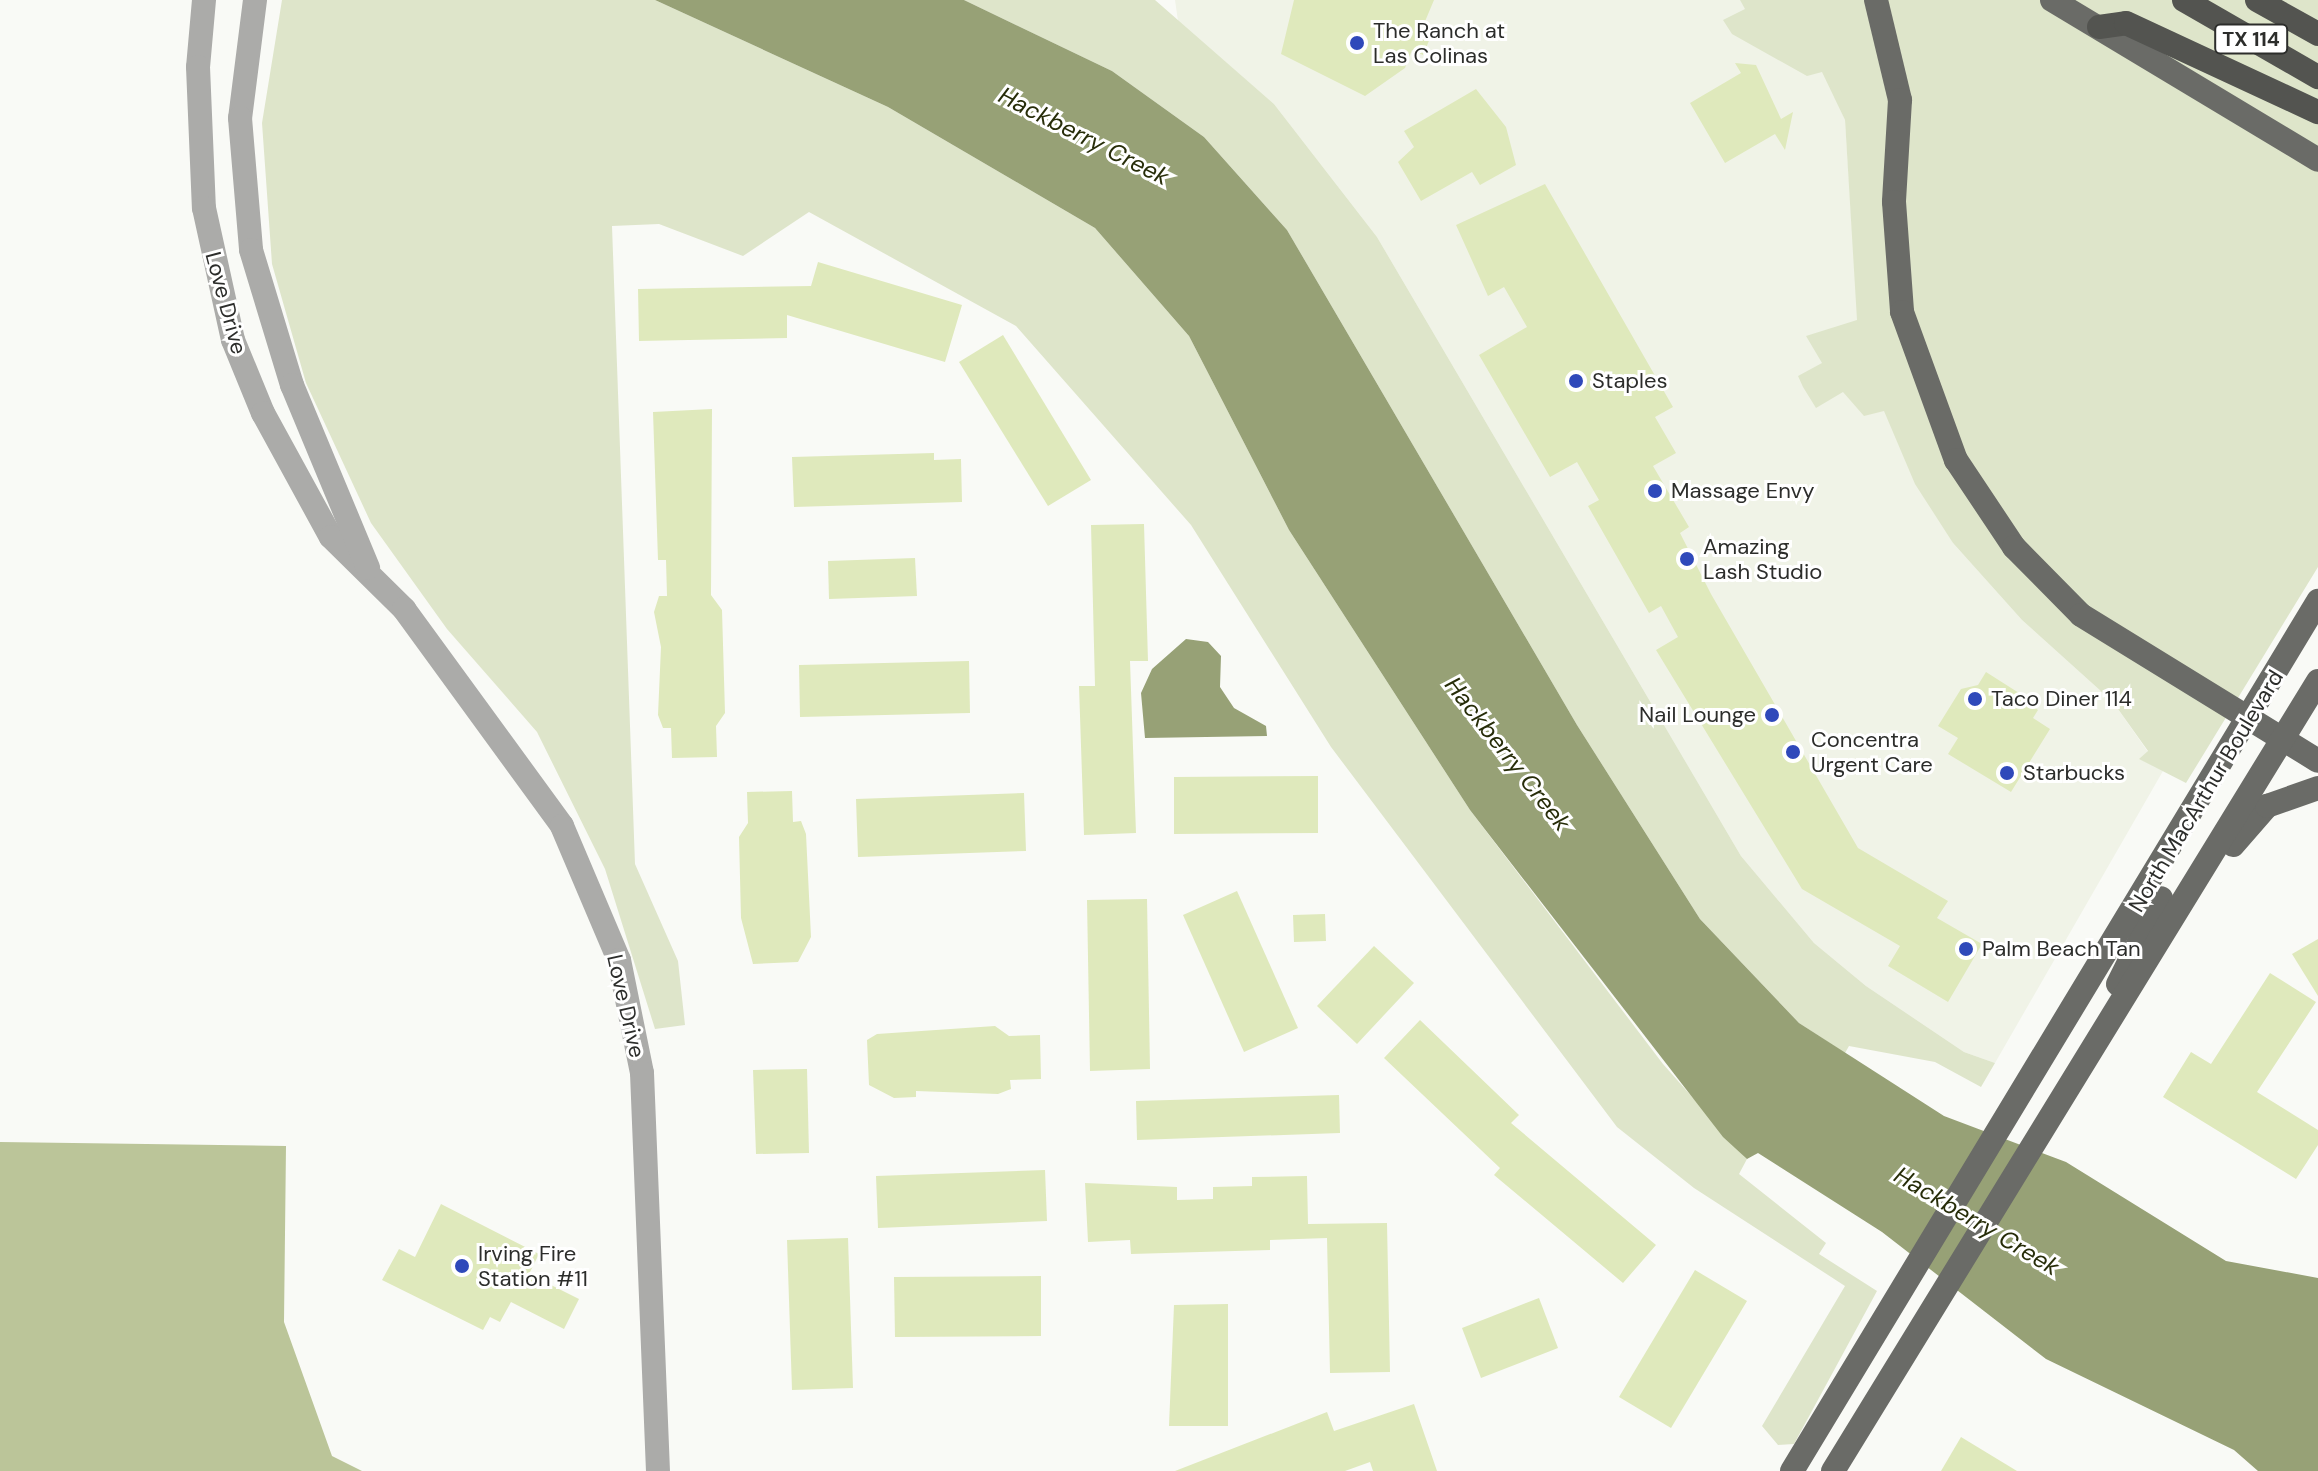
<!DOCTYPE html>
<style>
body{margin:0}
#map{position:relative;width:2318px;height:1471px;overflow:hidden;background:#f9faf6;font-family:"DM Sans",sans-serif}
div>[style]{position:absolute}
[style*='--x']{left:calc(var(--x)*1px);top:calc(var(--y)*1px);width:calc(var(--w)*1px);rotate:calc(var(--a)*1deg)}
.built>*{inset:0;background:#f0f3e7}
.green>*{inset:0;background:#dee5ca}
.forest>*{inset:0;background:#bbc599}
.water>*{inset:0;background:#97a176}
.building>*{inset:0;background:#dfe9bc}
.minor>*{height:24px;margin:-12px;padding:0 12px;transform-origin:12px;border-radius:12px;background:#ababa9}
.major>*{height:24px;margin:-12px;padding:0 12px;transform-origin:12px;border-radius:12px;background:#6a6b67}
.highway>*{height:24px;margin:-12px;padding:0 12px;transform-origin:12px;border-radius:12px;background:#535450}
.dots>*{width:22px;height:22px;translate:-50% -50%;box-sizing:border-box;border:4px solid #fff;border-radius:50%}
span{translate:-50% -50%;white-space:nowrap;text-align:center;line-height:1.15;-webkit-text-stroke:6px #fff;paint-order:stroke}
.shield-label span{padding:2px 6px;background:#fff;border:2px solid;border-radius:6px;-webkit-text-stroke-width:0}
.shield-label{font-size:20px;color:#2c2d2b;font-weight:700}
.poi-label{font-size:22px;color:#2c2d2b}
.left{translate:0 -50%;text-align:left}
.right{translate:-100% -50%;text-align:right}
.street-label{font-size:22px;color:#2c2d2b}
.water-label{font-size:24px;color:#272d09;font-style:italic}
</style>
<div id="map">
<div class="built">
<i style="clip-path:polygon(1175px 0,1793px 0,1845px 120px,1858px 320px,1953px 543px,2022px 620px,2113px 702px,2148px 752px,2140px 759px,2163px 771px,1995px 1063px,1964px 1052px,1866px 986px,1814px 943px,1741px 856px,1377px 237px,1274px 104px,1178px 21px)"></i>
</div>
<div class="green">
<i style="clip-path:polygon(282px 0,655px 0,888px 107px,1095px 228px,1189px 336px,1289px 530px,1470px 810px,1663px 1064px,1747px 1159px,1739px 1174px,1826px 1243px,1819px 1254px,1877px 1291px,1794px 1444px,1778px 1445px,1762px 1426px,1845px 1286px,1694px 1188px,1617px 1127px,1331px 747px,1191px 525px,1016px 326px,809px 212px,743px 256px,659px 224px,612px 226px,635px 864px,678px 961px,685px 1025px,655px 1029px,605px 869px,537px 732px,447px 629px,371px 523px,306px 383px,272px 264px,262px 123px)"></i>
<i style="clip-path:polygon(964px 0,1155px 0,1274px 104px,1377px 237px,1741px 856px,1814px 943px,1866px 986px,1964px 1052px,1995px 1063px,1981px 1087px,1935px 1062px,1849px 1046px,1845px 1053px,1799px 1023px,1700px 919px,1577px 725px,1287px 230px,1204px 137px,1112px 71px)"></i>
<i style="clip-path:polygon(1740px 0,2318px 0,2318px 567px,2186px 783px,2139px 759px,2148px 751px,2113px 702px,2022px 620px,1953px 543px,1915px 484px,1884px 411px,1864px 416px,1843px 392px,1816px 408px,1803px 387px,1798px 376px,1822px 363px,1806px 336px,1857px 320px,1845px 120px,1822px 72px,1807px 76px,1732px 34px,1723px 20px,1745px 9px)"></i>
</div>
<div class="forest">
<i style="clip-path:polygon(0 1142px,286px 1146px,284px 1322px,332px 1456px,362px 1471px,0 1471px)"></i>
</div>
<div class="water">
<i style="clip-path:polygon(655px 0,964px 0,1112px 71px,1204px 137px,1287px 230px,1577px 725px,1700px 919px,1799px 1023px,1944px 1116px,2066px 1162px,2226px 1261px,2318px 1278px,2318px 1471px,2258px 1471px,2234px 1450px,2046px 1359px,1882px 1232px,1758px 1153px,1747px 1159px,1723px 1137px,1470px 810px,1289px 530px,1189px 336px,1095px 228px,888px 107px)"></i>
<i style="clip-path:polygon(1186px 639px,1208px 642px,1221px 656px,1220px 687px,1234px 708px,1266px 726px,1267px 736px,1145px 738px,1141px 693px,1152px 669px)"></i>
</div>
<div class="building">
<i style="clip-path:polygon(1294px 0,1434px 0,1421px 31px,1431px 36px,1423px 55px,1412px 50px,1405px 68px,1365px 96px,1281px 54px)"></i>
<i style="clip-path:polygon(1735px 63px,1756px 65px,1781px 119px,1793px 112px,1785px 150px,1775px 134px,1725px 163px,1690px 103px,1741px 73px)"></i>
<i style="clip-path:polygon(1476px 89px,1506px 127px,1516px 165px,1480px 185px,1472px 172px,1421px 201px,1398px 162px,1414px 147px,1404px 131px)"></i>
<i style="clip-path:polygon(1545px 184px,1673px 407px,1655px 417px,1676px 453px,1653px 466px,1689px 527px,1680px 533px,1711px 594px,1858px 848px,1948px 901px,1937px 918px,1982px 944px,1948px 1002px,1888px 966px,1900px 946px,1802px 889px,1656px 650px,1678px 637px,1661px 606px,1649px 613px,1588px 506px,1599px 500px,1577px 462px,1550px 477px,1479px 355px,1527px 327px,1504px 287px,1488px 296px,1456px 225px)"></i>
<i style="clip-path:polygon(818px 262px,962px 305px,945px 362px,787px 315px,787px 338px,639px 341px,638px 289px,811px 286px)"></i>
<i style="clip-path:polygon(1003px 335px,1091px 480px,1048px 506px,959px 362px)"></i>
<i style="clip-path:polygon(712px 409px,711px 595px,722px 610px,725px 713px,716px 726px,717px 757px,672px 758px,671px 728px,663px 728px,658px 715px,661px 647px,654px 612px,659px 596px,667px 596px,666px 560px,658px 560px,653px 412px)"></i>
<i style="clip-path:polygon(934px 453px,934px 460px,961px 459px,962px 502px,794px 507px,792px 457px)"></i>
<i style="clip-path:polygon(1144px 524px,1148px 661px,1130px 661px,1136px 833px,1084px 835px,1079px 686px,1095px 686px,1091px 525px)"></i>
<i style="clip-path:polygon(915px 558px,917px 596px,829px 599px,828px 561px)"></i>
<i style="clip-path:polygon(969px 661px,970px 713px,800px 717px,799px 665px)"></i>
<i style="clip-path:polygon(1986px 672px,2019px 693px,2038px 710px,2033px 718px,2050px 729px,2011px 792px,1948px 754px,1958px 738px,1938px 726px,1961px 689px,1978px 685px)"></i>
<i style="clip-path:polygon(1318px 776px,1318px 833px,1174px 834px,1174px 777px)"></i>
<i style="clip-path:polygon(792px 791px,793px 822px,801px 821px,806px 834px,811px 937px,798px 962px,753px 964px,741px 918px,739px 837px,748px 823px,747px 792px)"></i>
<i style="clip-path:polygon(1024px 793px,1026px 851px,858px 857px,856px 799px)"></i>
<i style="clip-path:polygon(1237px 891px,1298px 1028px,1244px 1052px,1183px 915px)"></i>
<i style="clip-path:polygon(1147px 899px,1150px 1069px,1090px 1071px,1087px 900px)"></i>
<i style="clip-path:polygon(1325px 914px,1326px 941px,1294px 942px,1293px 915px)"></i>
<i style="clip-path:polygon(2318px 939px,2318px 996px,2292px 954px)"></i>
<i style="clip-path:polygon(1374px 946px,1414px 983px,1357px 1044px,1317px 1006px)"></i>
<i style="clip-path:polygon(2270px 973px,2316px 1002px,2257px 1092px,2318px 1130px,2318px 1145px,2296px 1179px,2163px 1097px,2191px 1052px,2211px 1064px)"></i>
<i style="clip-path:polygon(1420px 1020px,1519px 1115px,1511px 1123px,1656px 1245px,1623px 1283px,1494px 1175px,1500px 1168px,1384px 1058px)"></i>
<i style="clip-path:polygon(995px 1026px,1009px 1036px,1040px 1035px,1041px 1079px,1010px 1080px,1011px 1089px,998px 1094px,916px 1091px,916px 1097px,894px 1098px,869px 1085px,867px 1040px,877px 1034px)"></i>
<i style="clip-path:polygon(807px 1069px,809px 1153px,756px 1154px,753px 1070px)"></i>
<i style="clip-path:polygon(1339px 1095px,1340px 1133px,1137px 1140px,1136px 1101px)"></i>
<i style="clip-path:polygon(1045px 1170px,1047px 1221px,878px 1228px,876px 1176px)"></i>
<i style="clip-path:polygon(1307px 1176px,1308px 1224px,1387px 1223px,1390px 1372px,1330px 1373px,1327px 1238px,1270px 1240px,1270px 1250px,1131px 1254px,1130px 1240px,1088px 1242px,1085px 1183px,1177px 1187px,1177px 1200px,1213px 1199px,1213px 1187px,1252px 1186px,1252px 1177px)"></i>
<i style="clip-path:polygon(441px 1204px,539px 1254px,529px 1274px,579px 1299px,564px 1329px,511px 1302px,500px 1322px,490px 1317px,483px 1330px,382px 1280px,399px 1249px,415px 1257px)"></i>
<i style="clip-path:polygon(848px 1238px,853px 1388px,792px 1390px,787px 1240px)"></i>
<i style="clip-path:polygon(1695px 1270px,1747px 1301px,1671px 1428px,1619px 1397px)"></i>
<i style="clip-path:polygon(1041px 1276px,1041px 1336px,895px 1337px,894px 1277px)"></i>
<i style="clip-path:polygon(1539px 1298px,1558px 1348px,1481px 1378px,1462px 1328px)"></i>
<i style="clip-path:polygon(1228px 1304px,1228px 1426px,1169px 1426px,1174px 1305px)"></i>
<i style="clip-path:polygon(1414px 1404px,1437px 1471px,1373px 1471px,1370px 1462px,1345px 1471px,1175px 1471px,1327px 1412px,1334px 1431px)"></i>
<i style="clip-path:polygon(1961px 1437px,2017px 1471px,1941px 1471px)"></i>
</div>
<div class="minor">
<i style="--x:204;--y:0;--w:67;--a:95.1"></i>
<i style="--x:198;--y:67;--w:141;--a:87.6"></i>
<i style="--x:204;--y:208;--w:135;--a:77.6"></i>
<i style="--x:233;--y:340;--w:79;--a:67.7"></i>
<i style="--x:263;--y:413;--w:141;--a:61.3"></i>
<i style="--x:331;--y:537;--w:103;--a:44.6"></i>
<i style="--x:404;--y:609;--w:268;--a:53.9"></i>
<i style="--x:562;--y:826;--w:146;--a:67"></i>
<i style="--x:619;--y:960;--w:115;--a:78.5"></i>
<i style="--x:642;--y:1073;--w:398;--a:87.7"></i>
<i style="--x:255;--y:0;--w:119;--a:97.2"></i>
<i style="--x:240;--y:118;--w:132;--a:85.2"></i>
<i style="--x:251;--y:250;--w:141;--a:73.1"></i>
<i style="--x:292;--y:385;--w:198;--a:67.4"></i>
</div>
<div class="major">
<i style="--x:1876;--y:0;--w:103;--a:76.5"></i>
<i style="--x:1900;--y:100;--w:102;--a:93.4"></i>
<i style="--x:1894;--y:202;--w:110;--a:85.8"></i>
<i style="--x:1902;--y:312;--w:158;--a:70"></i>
<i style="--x:1956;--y:460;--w:105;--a:56.3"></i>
<i style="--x:2014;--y:547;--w:95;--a:45.4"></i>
<i style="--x:2081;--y:615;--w:278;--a:31.6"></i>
<i style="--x:2052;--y:0;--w:310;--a:31"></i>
<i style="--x:2233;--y:845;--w:52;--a:-48.9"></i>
<i style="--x:2267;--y:806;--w:54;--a:-19.4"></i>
<i style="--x:2118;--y:984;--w:96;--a:-63.4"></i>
<i style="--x:1792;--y:1471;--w:1017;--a:-58.84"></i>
<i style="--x:1833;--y:1471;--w:927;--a:-58.45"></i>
</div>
<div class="highway">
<i style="--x:2184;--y:0;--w:155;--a:29.9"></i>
<i style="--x:2257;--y:0;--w:70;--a:29.1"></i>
<i style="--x:2099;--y:27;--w:27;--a:-8"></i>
<i style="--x:2126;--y:23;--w:212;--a:24.9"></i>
</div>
<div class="dots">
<i style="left:1357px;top:43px;background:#2f49ba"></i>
<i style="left:1576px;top:381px;background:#2f49ba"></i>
<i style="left:1655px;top:491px;background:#2f49ba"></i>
<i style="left:1687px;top:559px;background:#2f49ba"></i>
<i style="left:1975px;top:699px;background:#2f49ba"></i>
<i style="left:1772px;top:715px;background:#2f49ba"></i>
<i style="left:1793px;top:752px;background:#2f49ba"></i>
<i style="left:2007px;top:773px;background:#2f49ba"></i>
<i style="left:1966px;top:949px;background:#2f49ba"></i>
<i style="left:462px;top:1266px;background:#2f49ba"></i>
</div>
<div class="shield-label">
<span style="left:2251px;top:39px">TX 114</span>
</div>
<div class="poi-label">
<span class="left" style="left:1373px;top:43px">The Ranch at<br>Las Colinas</span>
<span class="left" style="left:1592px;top:381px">Staples</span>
<span class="left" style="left:1671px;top:491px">Massage Envy</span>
<span class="left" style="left:1703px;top:559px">Amazing<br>Lash Studio</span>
<span class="left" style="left:1991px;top:699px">Taco Diner 114</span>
<span class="right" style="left:1756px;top:715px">Nail Lounge</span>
<span class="left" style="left:1811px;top:752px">Concentra<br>Urgent Care</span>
<span class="left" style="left:2023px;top:773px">Starbucks</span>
<span class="left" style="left:1982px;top:949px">Palm Beach Tan</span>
<span class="left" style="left:478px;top:1266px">Irving Fire<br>Station #11</span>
</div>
<div class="street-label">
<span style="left:226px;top:303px;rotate:75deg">Love Drive</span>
<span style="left:2206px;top:791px;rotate:-59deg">North MacArthur Boulevard</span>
<span style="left:626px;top:1006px;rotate:77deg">Love Drive</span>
</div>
<div class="water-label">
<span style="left:1084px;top:136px;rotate:27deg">Hackberry Creek</span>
<span style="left:1508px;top:754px;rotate:52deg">Hackberry Creek</span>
<span style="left:1977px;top:1221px;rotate:31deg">Hackberry Creek</span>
</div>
</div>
